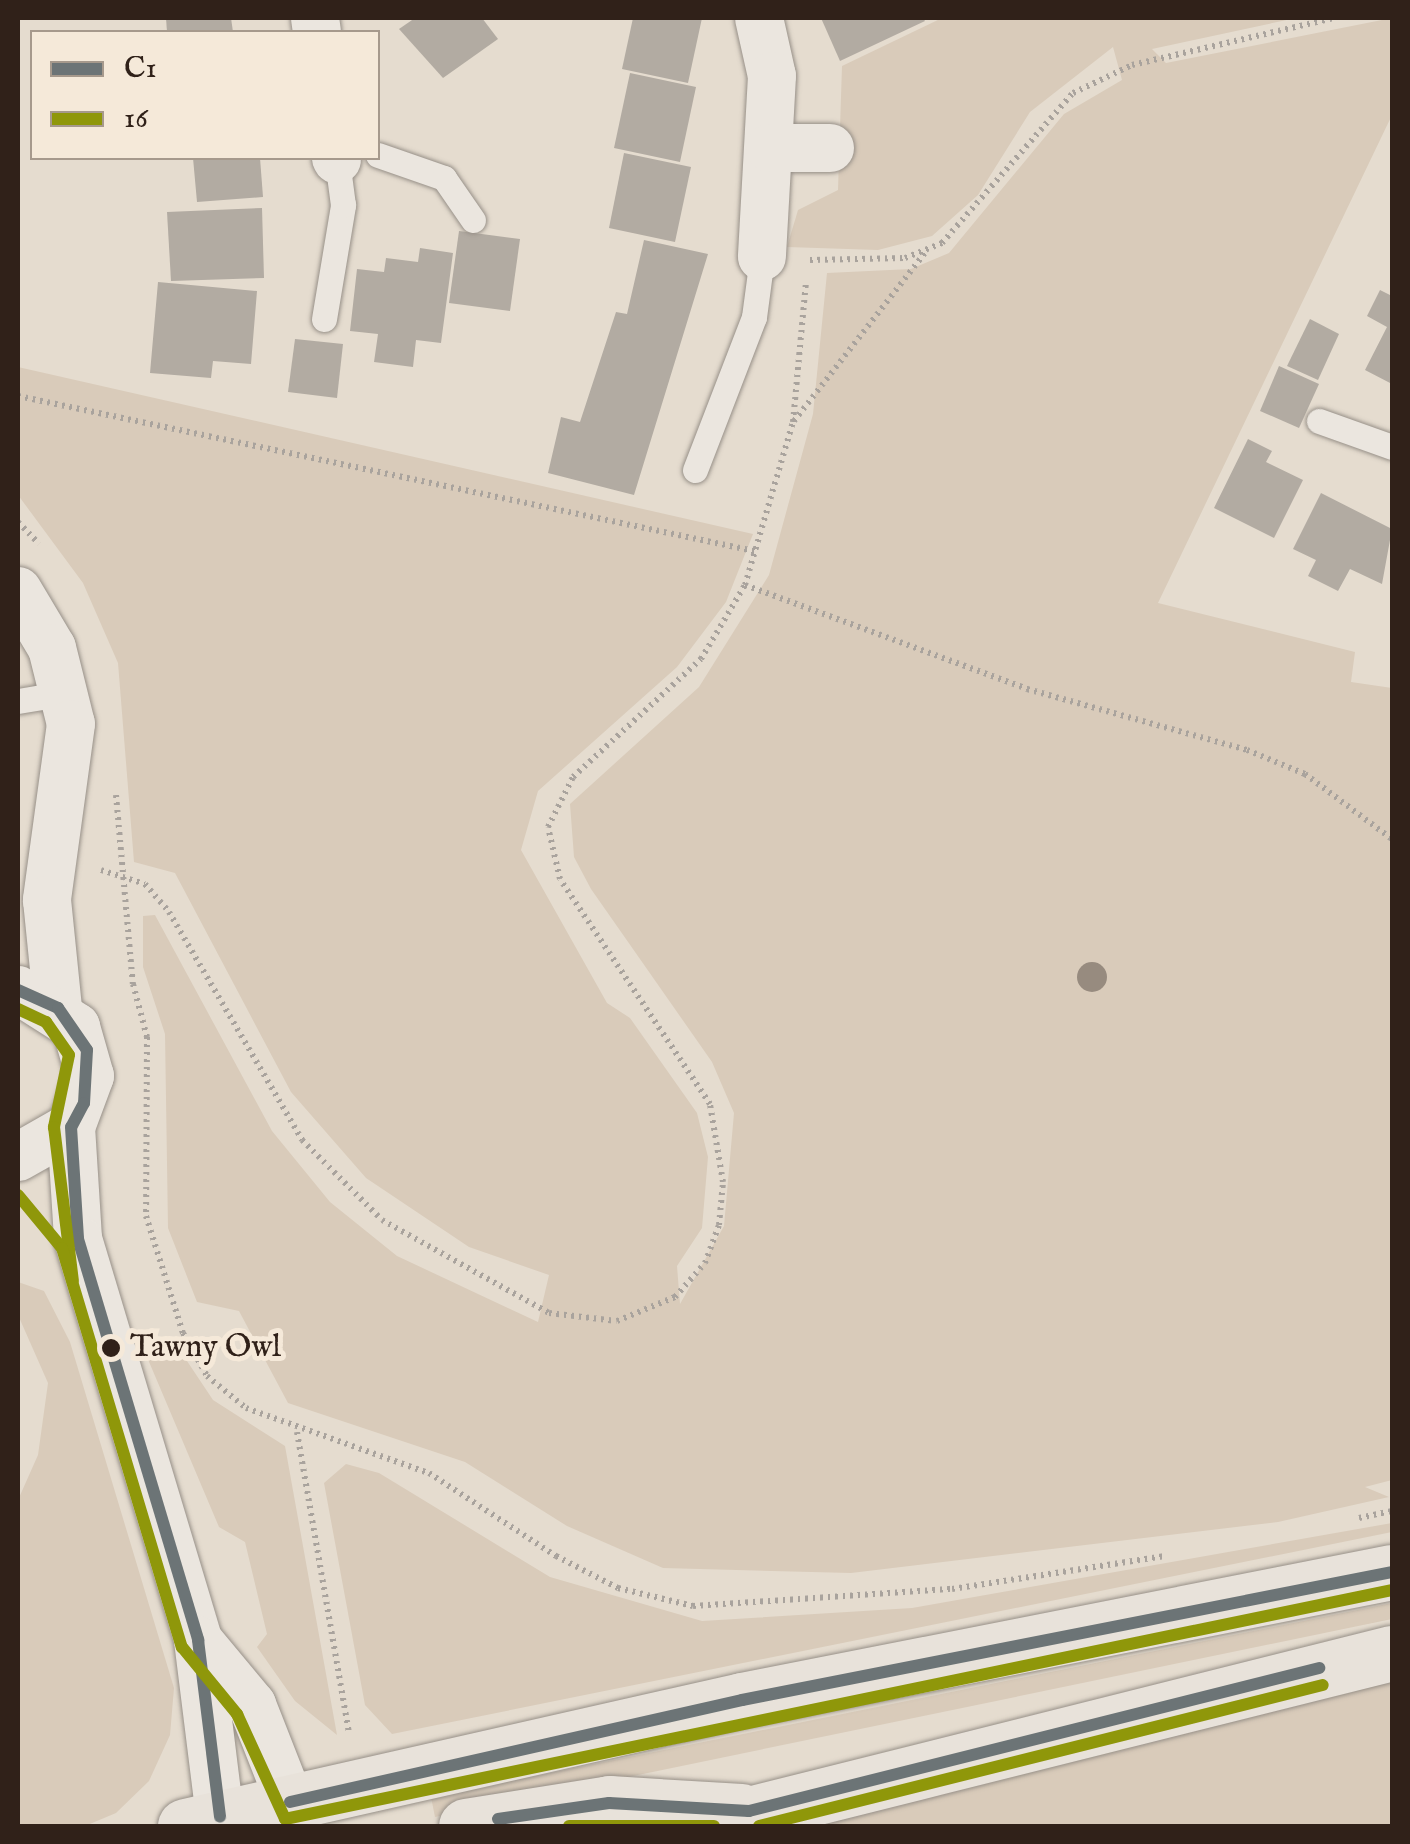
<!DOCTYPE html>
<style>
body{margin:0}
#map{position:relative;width:1410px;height:1844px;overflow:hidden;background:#e5dccf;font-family:"IM FELL English",serif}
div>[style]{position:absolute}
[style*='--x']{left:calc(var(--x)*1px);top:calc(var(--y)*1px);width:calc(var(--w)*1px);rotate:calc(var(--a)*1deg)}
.green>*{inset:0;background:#d9cbba}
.building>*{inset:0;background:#b2aba2}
.path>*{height:6px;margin-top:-3px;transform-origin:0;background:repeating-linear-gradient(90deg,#a9a39d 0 2.5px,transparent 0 7.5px)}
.roads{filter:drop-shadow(0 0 2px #979088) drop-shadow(0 0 2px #979088)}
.lane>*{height:25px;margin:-12.5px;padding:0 12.5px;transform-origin:12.5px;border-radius:12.5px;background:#ebe6df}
.street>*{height:48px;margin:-24px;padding:0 24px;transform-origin:24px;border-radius:24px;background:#ebe6df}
.primary>*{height:55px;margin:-27.5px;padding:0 27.5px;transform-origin:27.5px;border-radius:27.5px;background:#e8e2da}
.bus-1>*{height:12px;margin:-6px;padding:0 6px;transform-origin:6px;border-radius:6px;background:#6c7476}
.bus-2>*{height:12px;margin:-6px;padding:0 6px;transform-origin:6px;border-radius:6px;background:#8f970a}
.trees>*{width:30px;height:30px;margin:-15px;border-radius:50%;background:#978b7f}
.dots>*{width:28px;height:28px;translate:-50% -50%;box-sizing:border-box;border:5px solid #f5e9d9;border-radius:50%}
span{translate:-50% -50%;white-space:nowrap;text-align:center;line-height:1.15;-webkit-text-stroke:10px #f5e9d9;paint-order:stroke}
.bus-label{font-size:32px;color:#302119}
.left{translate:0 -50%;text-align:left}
.frame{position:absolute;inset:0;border:20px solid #302119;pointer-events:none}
.legend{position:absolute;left:30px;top:30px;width:350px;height:130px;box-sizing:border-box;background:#f5e9d9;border:2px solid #a6998c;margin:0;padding:12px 18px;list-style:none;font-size:30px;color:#302119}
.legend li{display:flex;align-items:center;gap:20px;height:50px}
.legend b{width:50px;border:2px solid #a6998c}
</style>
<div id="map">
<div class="green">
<i style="clip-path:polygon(942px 18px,1296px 18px,1152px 49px,1166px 63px,1392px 18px,1392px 115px,1158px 603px,1355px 652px,1351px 682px,1392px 688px,1392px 1480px,1365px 1487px,1389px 1497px,1278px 1522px,851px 1573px,663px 1568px,567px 1526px,465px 1462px,288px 1403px,239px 1311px,197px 1302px,168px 1228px,165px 1034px,143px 967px,143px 916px,155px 915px,272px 1131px,330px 1202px,397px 1256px,538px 1322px,549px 1275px,469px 1247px,366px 1178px,291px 1092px,175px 873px,134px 862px,118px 663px,83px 583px,18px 495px,18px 367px,753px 534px,726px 602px,677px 667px,538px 791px,521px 850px,607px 1003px,630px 1018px,697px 1113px,708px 1157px,702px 1228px,677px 1266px,680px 1304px,724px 1226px,734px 1113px,712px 1062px,591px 889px,574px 857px,570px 804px,699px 687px,769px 575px,813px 414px,827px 273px,911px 269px,949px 253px,1064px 114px,1122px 80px,1113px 47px,1030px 112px,978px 195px,932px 236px,878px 250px,787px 247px,798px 210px,838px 190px,842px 66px)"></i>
<i style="clip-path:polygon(18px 1282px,44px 1291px,70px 1342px,174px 1688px,170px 1735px,149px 1781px,116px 1813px,85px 1826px,18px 1826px,18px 1500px,38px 1455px,48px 1383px,18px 1315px)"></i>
<i style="clip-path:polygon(173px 1340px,213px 1400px,285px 1446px,337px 1735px,295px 1701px,257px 1647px,267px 1634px,245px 1542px,219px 1527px,147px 1357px)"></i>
<i style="clip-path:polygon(346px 1464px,379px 1473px,550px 1577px,702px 1621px,912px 1608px,1392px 1523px,1392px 1532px,392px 1734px,365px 1705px,324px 1483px)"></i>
<i style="clip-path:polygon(1392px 1603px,1392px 1619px,435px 1817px,431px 1797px)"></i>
<i style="clip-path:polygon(1392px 1681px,1392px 1826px,799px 1826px)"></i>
</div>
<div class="building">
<i style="clip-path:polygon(166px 18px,231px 18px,233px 32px,167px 32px)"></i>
<i style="clip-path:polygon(415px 18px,482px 18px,498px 39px,443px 78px,399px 29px)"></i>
<i style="clip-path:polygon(633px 18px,702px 18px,688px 83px,622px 69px)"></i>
<i style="clip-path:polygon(821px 18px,923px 18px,925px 21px,840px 61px)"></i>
<i style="clip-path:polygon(630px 73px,696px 87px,680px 162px,614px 148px)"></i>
<i style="clip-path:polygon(624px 153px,691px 167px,675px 242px,609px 228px)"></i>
<i style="clip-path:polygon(193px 158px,260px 158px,263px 197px,197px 202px)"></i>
<i style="clip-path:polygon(262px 208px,264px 278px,171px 281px,167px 212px)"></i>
<i style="clip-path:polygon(459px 231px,520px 239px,510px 311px,449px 303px)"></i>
<i style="clip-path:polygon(644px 240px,708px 254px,634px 495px,548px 473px,561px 417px,580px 422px,616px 312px,627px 314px)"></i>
<i style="clip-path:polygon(420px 248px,453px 253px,441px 343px,416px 340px,413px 367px,374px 362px,378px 334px,350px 331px,357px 269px,384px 272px,386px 258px,418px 262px)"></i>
<i style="clip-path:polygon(158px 282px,257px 291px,251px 364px,213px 361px,211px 378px,150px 373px)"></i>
<i style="clip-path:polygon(1380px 290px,1392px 296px,1392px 384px,1365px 370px,1387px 327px,1367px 316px)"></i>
<i style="clip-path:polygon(1310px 319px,1339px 334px,1318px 380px,1287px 366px)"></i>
<i style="clip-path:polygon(295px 339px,343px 344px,337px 398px,288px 392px)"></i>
<i style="clip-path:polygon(1279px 366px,1319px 384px,1299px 428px,1260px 411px)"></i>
<i style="clip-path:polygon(1248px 439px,1272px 451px,1266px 462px,1303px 480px,1274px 538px,1214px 508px)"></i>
<i style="clip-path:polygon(1321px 493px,1392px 529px,1382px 584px,1350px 569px,1338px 591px,1308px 576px,1316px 560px,1293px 549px)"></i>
</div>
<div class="path">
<i style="--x:810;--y:260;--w:95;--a:-1.2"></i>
<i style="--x:905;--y:258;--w:40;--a:-22"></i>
<i style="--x:942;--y:243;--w:199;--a:-48.9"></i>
<i style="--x:1073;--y:93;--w:65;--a:-25.4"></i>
<i style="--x:1132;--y:65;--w:207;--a:-13.1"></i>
<i style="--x:18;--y:396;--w:757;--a:11.89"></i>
<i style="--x:794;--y:421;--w:217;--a:-52.1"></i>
<i style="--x:18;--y:522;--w:30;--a:46"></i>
<i style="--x:745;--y:585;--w:301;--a:20.2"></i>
<i style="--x:1027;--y:689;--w:228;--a:15.5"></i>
<i style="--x:1247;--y:750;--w:63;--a:22.5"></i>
<i style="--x:1305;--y:774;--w:109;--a:36.8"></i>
<i style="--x:116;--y:795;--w:190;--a:84.9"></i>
<i style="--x:133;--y:984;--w:55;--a:75.2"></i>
<i style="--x:147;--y:1037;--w:179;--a:90.3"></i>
<i style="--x:146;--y:1216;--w:123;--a:72.5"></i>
<i style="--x:183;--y:1333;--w:49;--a:60.8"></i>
<i style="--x:207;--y:1376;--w:50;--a:39.4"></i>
<i style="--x:246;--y:1408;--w:194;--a:19.6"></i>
<i style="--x:429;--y:1473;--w:152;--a:33.2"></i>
<i style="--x:556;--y:1556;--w:70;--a:27.3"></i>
<i style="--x:618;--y:1588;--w:77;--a:13.5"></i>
<i style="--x:693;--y:1606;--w:260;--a:-3.8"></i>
<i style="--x:952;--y:1589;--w:217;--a:-8.8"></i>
<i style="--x:101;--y:870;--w:46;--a:17.7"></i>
<i style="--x:145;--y:884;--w:37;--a:49"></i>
<i style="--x:169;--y:912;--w:264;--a:59.7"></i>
<i style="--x:302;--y:1140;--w:113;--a:45"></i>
<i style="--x:382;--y:1220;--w:191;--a:29.1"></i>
<i style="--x:549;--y:1313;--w:68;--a:6.7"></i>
<i style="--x:617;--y:1321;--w:63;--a:-22.5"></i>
<i style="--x:675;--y:1297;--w:45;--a:-48.6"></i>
<i style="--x:705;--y:1263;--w:40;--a:-69.8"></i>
<i style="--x:719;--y:1225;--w:43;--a:-84.7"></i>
<i style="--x:723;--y:1182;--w:79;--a:-99.5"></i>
<i style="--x:710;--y:1104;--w:270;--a:-123.7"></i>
<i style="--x:560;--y:879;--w:53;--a:-103"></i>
<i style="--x:548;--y:827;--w:56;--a:-63.4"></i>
<i style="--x:573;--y:777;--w:174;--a:-42.7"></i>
<i style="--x:701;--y:659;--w:86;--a:-59.3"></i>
<i style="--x:745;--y:585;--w:170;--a:-73.6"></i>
<i style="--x:793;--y:422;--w:141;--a:-84.7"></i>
<i style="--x:297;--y:1432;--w:304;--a:80.2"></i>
<i style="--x:1359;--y:1518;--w:34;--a:-12"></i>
</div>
<div class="roads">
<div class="lane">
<i style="--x:378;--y:155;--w:70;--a:19.2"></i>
<i style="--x:444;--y:178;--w:51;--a:55.4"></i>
<i style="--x:324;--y:319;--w:116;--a:-80.5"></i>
<i style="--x:343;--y:205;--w:45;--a:-97.6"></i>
<i style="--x:337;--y:160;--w:7;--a:-8"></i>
<i style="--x:1319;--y:421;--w:77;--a:19.6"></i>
<i style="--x:695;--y:470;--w:164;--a:-68.9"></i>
<i style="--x:754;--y:317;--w:61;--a:-82.4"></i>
<i style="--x:18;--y:701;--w:49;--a:-9.5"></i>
</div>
<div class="street">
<i style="--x:315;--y:18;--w:14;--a:82"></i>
<i style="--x:759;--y:18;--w:59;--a:77.4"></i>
<i style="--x:772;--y:76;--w:181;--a:93.2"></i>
<i style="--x:770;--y:148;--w:60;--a:0"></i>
<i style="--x:336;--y:158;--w:2;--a:63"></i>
<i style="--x:18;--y:591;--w:66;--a:59.2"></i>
<i style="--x:52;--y:648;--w:78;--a:76"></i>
<i style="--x:71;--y:724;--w:178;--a:97.8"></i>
<i style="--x:47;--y:900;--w:109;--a:84.2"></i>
<i style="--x:18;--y:990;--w:69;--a:32.5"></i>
<i style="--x:76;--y:1027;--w:51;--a:74.1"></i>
<i style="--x:90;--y:1076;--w:54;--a:110.4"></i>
<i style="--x:71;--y:1127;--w:61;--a:150.5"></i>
<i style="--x:71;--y:1127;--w:112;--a:86.4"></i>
<i style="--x:78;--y:1239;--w:419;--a:73.3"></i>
<i style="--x:198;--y:1640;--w:178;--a:82.9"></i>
<i style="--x:198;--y:1640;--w:85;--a:50.3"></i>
<i style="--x:252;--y:1705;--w:104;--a:68.6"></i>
</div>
<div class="primary">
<i style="--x:185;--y:1826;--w:571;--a:-12.75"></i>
<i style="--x:742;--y:1700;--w:662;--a:-11.14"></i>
<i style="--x:466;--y:1826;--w:145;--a:-9.1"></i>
<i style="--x:609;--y:1803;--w:132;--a:3.5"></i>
<i style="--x:701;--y:1826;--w:712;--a:-14.06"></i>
</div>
</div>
<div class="bus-1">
<i style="--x:18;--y:990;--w:44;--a:24.2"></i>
<i style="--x:58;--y:1008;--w:51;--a:55.4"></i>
<i style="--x:87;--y:1050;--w:53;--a:93.2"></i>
<i style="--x:84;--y:1103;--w:27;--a:118"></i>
<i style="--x:71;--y:1127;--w:112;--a:86.4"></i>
<i style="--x:78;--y:1239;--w:419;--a:73.3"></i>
<i style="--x:198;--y:1640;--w:178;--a:82.9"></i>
<i style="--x:290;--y:1802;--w:463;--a:-12.7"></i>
<i style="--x:742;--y:1700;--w:662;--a:-11.14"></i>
<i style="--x:498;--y:1819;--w:112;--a:-8.2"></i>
<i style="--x:609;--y:1803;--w:140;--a:3.3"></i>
<i style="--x:749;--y:1811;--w:588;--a:-14.08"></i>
</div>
<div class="bus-2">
<i style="--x:18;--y:1009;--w:31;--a:25"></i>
<i style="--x:46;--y:1022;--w:40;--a:55.1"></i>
<i style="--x:69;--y:1055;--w:74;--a:101.8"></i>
<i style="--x:54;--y:1127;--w:155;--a:83"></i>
<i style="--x:18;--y:1195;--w:69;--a:50.3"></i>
<i style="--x:62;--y:1248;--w:417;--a:73.3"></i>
<i style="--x:182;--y:1647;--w:87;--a:50.6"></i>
<i style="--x:237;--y:1714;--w:115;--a:65.4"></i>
<i style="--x:285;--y:1819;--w:1130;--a:-11.69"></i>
<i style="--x:569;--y:1826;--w:145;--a:0"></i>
<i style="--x:759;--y:1826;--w:581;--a:-14.04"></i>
</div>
<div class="trees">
<i style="left:1092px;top:977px"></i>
</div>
<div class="dots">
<i style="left:111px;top:1348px;background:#302119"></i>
</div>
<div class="bus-label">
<span class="left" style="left:130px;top:1348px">Tawny Owl</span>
</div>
<div class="frame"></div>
<ul class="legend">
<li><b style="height:12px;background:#6c7476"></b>C1</li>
<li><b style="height:12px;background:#8f970a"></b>16</li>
</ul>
</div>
